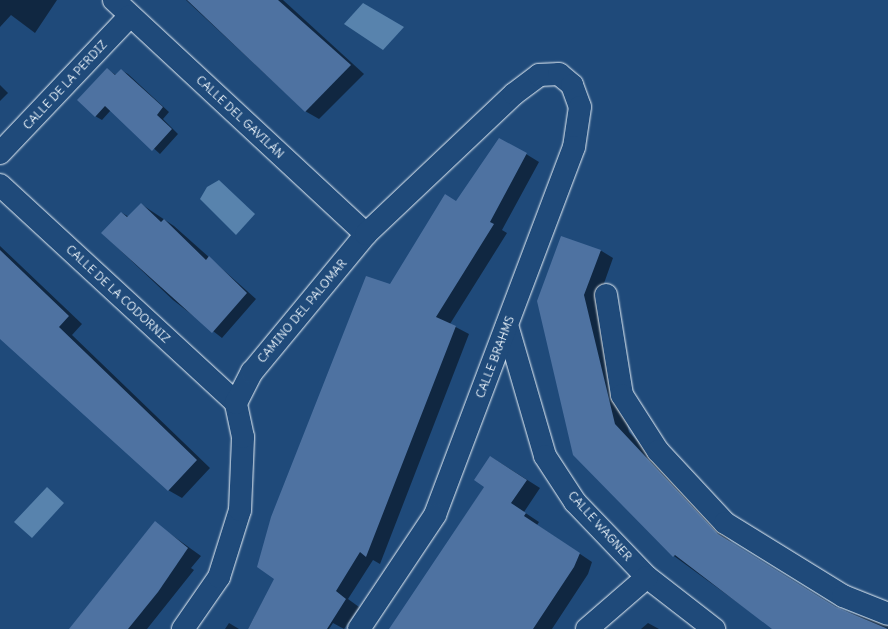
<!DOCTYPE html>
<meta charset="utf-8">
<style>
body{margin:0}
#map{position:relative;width:888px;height:629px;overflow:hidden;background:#1f4a7a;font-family:Delius,sans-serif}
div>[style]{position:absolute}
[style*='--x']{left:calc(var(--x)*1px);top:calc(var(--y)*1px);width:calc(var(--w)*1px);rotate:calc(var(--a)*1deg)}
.water>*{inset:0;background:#5883ad}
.shadow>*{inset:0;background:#0007}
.building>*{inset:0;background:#4e72a1}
.roads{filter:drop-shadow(0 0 1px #e8f1f8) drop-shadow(0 0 1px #e8f1f8)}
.minor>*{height:22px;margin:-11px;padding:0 11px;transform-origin:11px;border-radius:11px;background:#1f4a7a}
span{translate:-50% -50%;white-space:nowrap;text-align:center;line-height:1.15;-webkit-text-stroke:3px #1f4a7a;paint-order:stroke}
.street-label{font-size:12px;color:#e8f1f8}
</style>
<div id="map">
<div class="water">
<i style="clip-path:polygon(363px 3px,404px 27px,383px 50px,344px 24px)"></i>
<i style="clip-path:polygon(219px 180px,255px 214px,236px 235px,200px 199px,207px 187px)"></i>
<i style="clip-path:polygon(47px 487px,64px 503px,32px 538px,14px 522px)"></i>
</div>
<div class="shadow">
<i style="clip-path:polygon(0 0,57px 0,35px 33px,11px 15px,0 27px)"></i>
<i style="clip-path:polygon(186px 0,283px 0,364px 74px,319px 119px,305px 111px)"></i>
<i style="clip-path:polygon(107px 69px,116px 75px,121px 70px,128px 74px,169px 112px,163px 119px,178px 134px,160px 154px,111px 110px,102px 120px,95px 116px)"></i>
<i style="clip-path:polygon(0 85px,8px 93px,0 101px)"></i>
<i style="clip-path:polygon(526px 154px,539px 162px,502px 230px,507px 233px,450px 324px,469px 334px,380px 564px,373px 560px,348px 599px,359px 607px,344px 629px,333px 623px,329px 629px,248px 629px,275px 579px,390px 285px,457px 202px)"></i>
<i style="clip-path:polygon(141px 204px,174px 226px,256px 299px,222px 338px,173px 300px,102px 233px,122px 213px,129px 217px)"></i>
<i style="clip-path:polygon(0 246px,82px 324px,72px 335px,210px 468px,182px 498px,168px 490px,0 337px)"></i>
<i style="clip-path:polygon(600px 250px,613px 258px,597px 303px,629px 432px,732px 543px,840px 609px,888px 626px,888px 629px,774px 629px,674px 556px,538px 301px)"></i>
<i style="clip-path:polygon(491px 457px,540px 488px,524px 512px,539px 522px,537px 525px,592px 562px,588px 574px,552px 629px,391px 629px,485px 486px)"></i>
<i style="clip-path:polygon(155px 523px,201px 556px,191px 568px,194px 570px,147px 629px,70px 629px)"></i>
<i style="clip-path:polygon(229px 623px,239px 629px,225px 629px)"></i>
<i style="clip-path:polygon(648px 623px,659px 629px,641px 629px)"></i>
</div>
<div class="building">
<i style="clip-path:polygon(187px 0,278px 0,351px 65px,305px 112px)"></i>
<i style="clip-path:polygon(107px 68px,115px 75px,121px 69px,163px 107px,157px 115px,172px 129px,152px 151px,105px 106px,95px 117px,77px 100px)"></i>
<i style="clip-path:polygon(499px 138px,527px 153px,490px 222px,494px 224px,436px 317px,456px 326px,366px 557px,360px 552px,336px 591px,346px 599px,327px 629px,248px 629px,274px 579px,257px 567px,271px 517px,366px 276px,390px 284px,445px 194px,456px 201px)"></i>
<i style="clip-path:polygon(141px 203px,161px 222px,164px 219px,206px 260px,209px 256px,247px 293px,212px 333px,101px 233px,121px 212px,127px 217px)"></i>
<i style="clip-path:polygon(561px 236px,601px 250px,584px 295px,615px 424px,718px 534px,836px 607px,888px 629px,772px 629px,675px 555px,673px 557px,573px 455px,537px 301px)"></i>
<i style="clip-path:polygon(0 250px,69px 316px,59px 327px,197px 460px,168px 491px,0 339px)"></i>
<i style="clip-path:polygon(490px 456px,527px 480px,511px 503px,526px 513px,524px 516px,580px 553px,574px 567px,533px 629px,389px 629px,484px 487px,474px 480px)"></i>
<i style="clip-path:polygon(155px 521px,188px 548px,158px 592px,128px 629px,69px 629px)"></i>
</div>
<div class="roads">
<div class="minor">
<i style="--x:114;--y:0;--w:344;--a:42.9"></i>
<i style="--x:0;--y:153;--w:189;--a:-46.5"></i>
<i style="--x:0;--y:185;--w:321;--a:42.7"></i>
<i style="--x:606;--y:295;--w:101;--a:80.9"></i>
<i style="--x:622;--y:395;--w:67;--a:57.3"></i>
<i style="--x:658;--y:451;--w:98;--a:47.1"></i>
<i style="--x:725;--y:523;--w:139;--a:31.7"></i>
<i style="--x:843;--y:596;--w:48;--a:21.8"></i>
<i style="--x:507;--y:325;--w:136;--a:73.8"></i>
<i style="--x:545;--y:456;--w:55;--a:56.9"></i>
<i style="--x:575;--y:502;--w:104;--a:46.2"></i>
<i style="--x:647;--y:577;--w:85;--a:37.8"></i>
<i style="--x:183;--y:629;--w:63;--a:-55.3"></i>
<i style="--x:219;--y:577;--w:70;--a:-72.6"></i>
<i style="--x:240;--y:510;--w:73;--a:-87.6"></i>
<i style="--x:243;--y:437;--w:35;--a:-102"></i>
<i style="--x:236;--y:403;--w:35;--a:-63"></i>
<i style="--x:252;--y:372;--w:179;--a:-50.4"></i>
<i style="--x:366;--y:234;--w:204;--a:-43.4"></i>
<i style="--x:514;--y:94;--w:31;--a:-37"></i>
<i style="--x:539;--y:75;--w:20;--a:-3"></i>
<i style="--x:559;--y:74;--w:17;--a:40"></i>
<i style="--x:572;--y:85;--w:23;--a:70"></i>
<i style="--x:580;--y:107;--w:40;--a:98.5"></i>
<i style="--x:574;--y:147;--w:393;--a:110.7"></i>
<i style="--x:435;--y:515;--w:137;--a:123.7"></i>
<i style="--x:587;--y:629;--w:79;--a:-40.9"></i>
</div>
</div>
<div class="street-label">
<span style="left:65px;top:85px;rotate:-47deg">CALLE DE LA PERDIZ</span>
<span style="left:240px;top:117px;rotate:43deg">CALLE DEL GAVILÁN</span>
<span style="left:118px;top:294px;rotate:43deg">CALLE DE LA CODORNIZ</span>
<span style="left:302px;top:311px;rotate:-50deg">CAMINO DEL PALOMAR</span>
<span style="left:495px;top:357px;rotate:-69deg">CALLE BRAHMS</span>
<span style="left:600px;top:526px;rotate:48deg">CALLE WAGNER</span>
</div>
</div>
